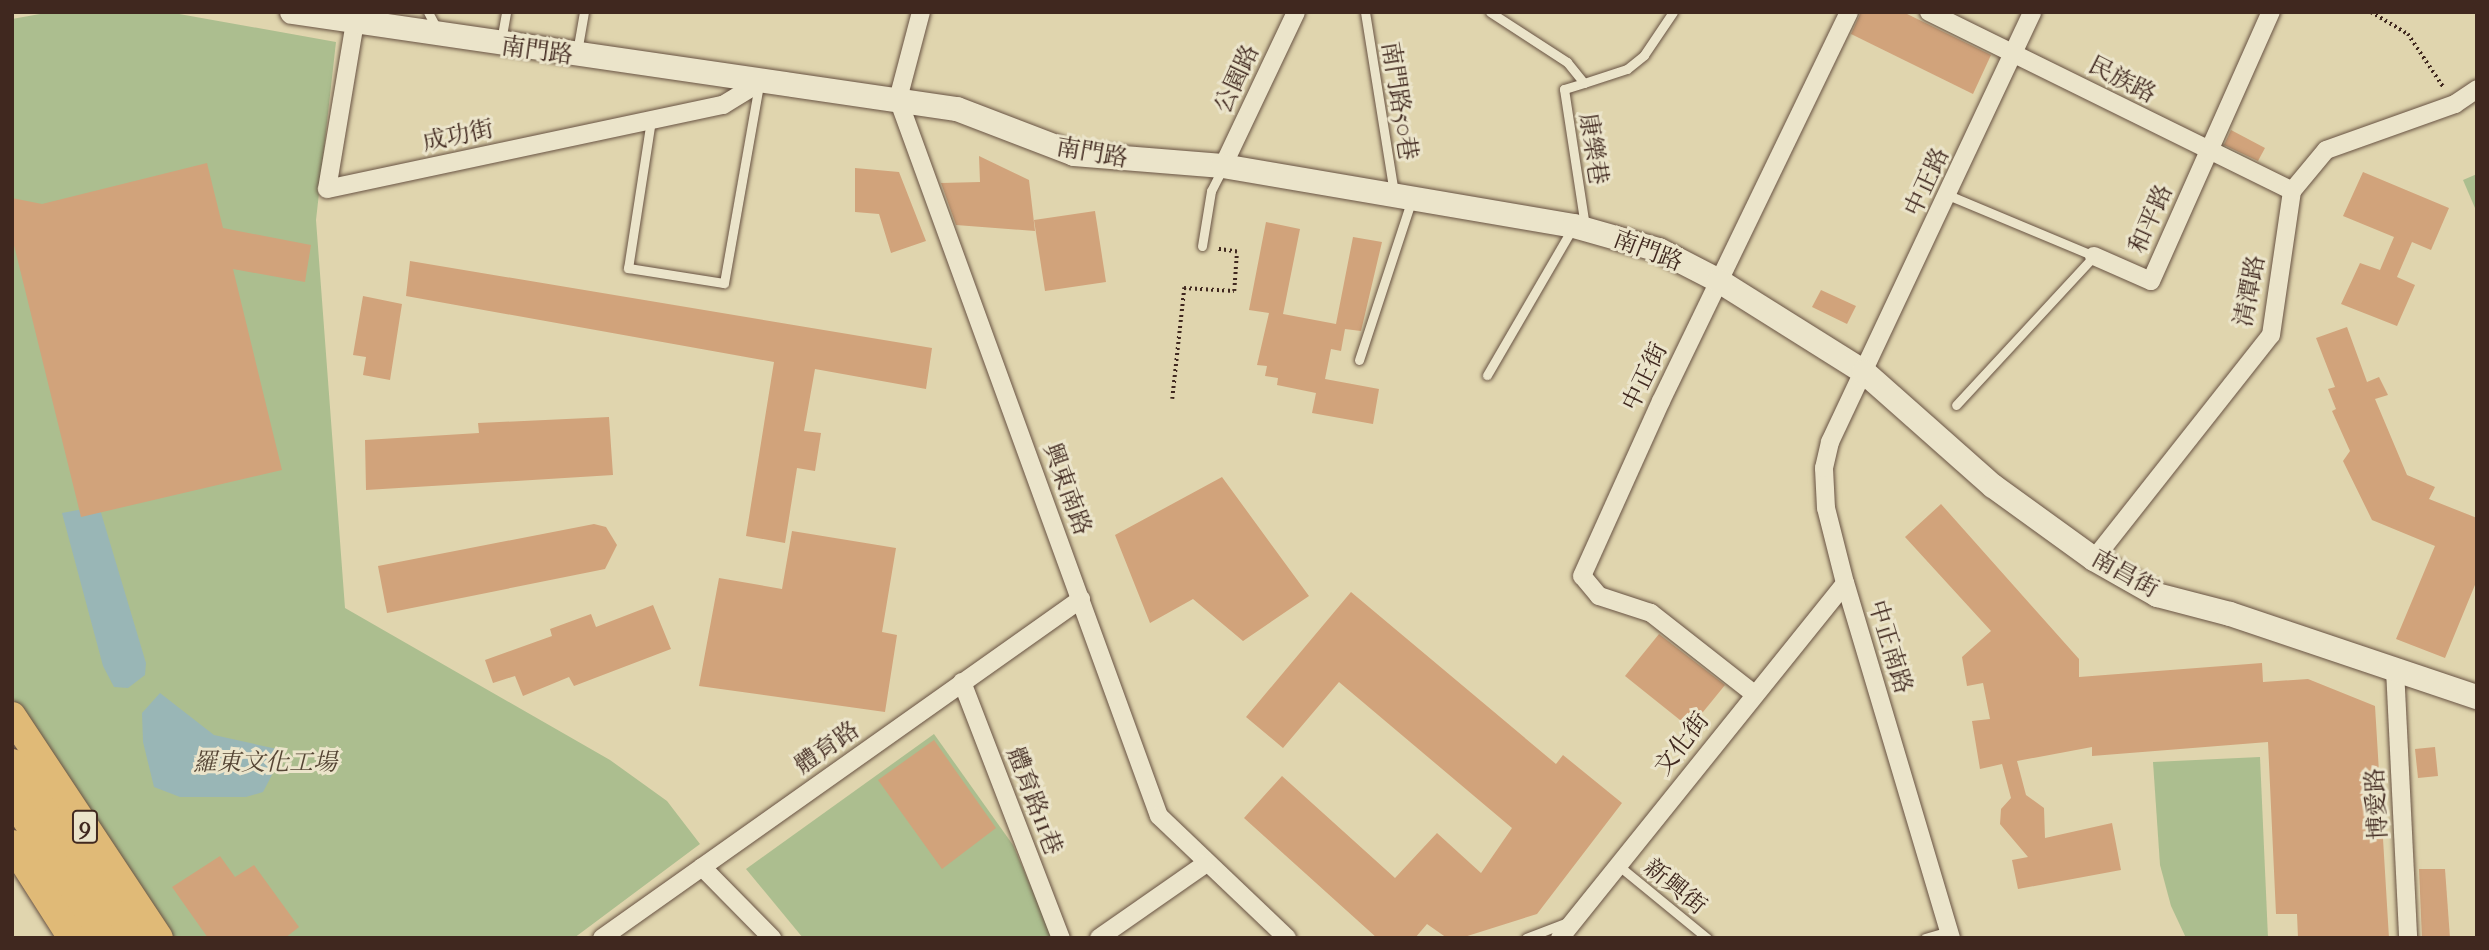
<!DOCTYPE html>
<meta charset="utf-8">
<style>
body{margin:0}
#map{position:relative;width:2489px;height:950px;overflow:hidden;background:#e0d5ae;font-family:"IM FELL French Canon","Noto Serif TC",serif}
div>[style]{position:absolute}
[style*='--x']{left:calc(var(--x)*1px);top:calc(var(--y)*1px);width:calc(var(--w)*1px);rotate:calc(var(--a)*1deg)}
.green>*{inset:0;background:#acbe8f}
.water>*{inset:0;background:#99b6b6}
.building>*{inset:0;background:#d1a37b}
.path>*{height:3.5px;margin-top:-1.75px;transform-origin:0;background:repeating-linear-gradient(90deg,#40281f 0 2px,transparent 0 5.5px)}
.roads{filter:drop-shadow(0 0 2px #685343) drop-shadow(0 0 2px #685343)}
.lane>*{height:9px;margin:-4.5px;padding:0 4.5px;transform-origin:4.5px;border-radius:4.5px;background:#ebe4ca}
.street>*{height:18px;margin:-9px;padding:0 9px;transform-origin:9px;border-radius:9px;background:#ebe4ca}
.secondary>*{height:24px;margin:-12px;padding:0 12px;transform-origin:12px;border-radius:12px;background:#ebe4ca}
.primary>*{height:28px;margin:-14px;padding:0 14px;transform-origin:14px;border-radius:14px;background:#e0ba77}
span{translate:-50% -50%;white-space:nowrap;text-align:center;line-height:1.15;-webkit-text-stroke:6px #ebe4ca;paint-order:stroke}
.shield-label span{padding:2px 5px;background:#ebe4ca;border:2px solid;border-radius:5px;-webkit-text-stroke-width:0}
.shield-label{font-size:23px;color:#40281f;font-weight:700}
.street-label{font-size:24px;color:#40281f}
.park-label{font-size:24px;color:#564635;font-style:italic}
.frame{position:absolute;inset:0;border:14px solid #40281f;pointer-events:none}
</style>
<div id="map">
<div class="green">
<i style="clip-path:polygon(51px 12px,168px 12px,336px 42px,316px 220px,345px 608px,610px 760px,667px 801px,700px 844px,574px 938px,174px 938px,25px 726px,12px 695px,12px 19px)"></i>
<i style="clip-path:polygon(2477px 174px,2477px 207px,2475px 208px,2463px 180px)"></i>
<i style="clip-path:polygon(934px 734px,1013px 845px,1053px 938px,803px 938px,746px 869px)"></i>
<i style="clip-path:polygon(2260px 757px,2268px 938px,2186px 938px,2171px 906px,2160px 865px,2153px 762px)"></i>
</div>
<div class="water">
<i style="clip-path:polygon(99px 506px,146px 663px,145px 675px,128px 688px,114px 687px,103px 666px,62px 513px)"></i>
<i style="clip-path:polygon(160px 693px,214px 735px,277px 749px,274px 771px,263px 792px,246px 797px,180px 797px,154px 787px,143px 742px,142px 713px)"></i>
</div>
<div class="building">
<i style="clip-path:polygon(1861px 12px,1903px 12px,1991px 55px,1973px 94px,1851px 34px)"></i>
<i style="clip-path:polygon(2231px 130px,2265px 148px,2258px 161px,2224px 145px)"></i>
<i style="clip-path:polygon(979px 156px,1029px 180px,1035px 231px,956px 225px,941px 183px,980px 182px)"></i>
<i style="clip-path:polygon(207px 163px,223px 228px,311px 245px,305px 282px,233px 269px,282px 470px,81px 517px,12px 237px,12px 198px,42px 204px)"></i>
<i style="clip-path:polygon(855px 168px,899px 172px,926px 241px,891px 253px,879px 214px,855px 212px)"></i>
<i style="clip-path:polygon(2363px 172px,2449px 208px,2431px 250px,2412px 242px,2397px 277px,2415px 285px,2397px 326px,2341px 304px,2360px 263px,2380px 270px,2394px 237px,2343px 216px)"></i>
<i style="clip-path:polygon(1095px 211px,1106px 282px,1045px 291px,1034px 220px)"></i>
<i style="clip-path:polygon(1266px 222px,1300px 229px,1283px 314px,1336px 324px,1353px 237px,1382px 242px,1361px 331px,1345px 329px,1341px 351px,1331px 349px,1325px 379px,1379px 389px,1373px 424px,1312px 413px,1316px 393px,1277px 385px,1278px 378px,1265px 376px,1267px 366px,1257px 365px,1269px 313px,1249px 310px)"></i>
<i style="clip-path:polygon(410px 261px,932px 348px,926px 389px,815px 369px,804px 431px,821px 433px,815px 471px,797px 468px,785px 543px,746px 536px,774px 362px,406px 296px)"></i>
<i style="clip-path:polygon(1821px 290px,1856px 306px,1847px 324px,1812px 307px)"></i>
<i style="clip-path:polygon(363px 296px,402px 304px,390px 380px,363px 375px,366px 357px,353px 355px)"></i>
<i style="clip-path:polygon(2347px 327px,2367px 382px,2379px 377px,2388px 395px,2375px 399px,2407px 475px,2435px 487px,2429px 499px,2477px 518px,2477px 580px,2445px 658px,2396px 639px,2435px 546px,2372px 520px,2343px 461px,2350px 451px,2332px 411px,2336px 409px,2328px 389px,2335px 387px,2316px 338px)"></i>
<i style="clip-path:polygon(609px 417px,613px 475px,366px 490px,365px 440px,479px 433px,478px 423px)"></i>
<i style="clip-path:polygon(1222px 477px,1309px 596px,1243px 641px,1193px 599px,1150px 623px,1115px 535px)"></i>
<i style="clip-path:polygon(1941px 504px,2079px 659px,2079px 677px,2262px 663px,2263px 682px,2308px 679px,2375px 706px,2389px 938px,2298px 938px,2297px 914px,2276px 914px,2268px 742px,2092px 756px,2092px 747px,2017px 761px,2026px 795px,2044px 808px,2045px 838px,2112px 823px,2121px 870px,2018px 889px,2012px 860px,2028px 857px,2000px 824px,2001px 809px,2011px 798px,2002px 764px,1980px 769px,1972px 721px,1990px 719px,1983px 683px,1967px 686px,1962px 657px,1991px 631px,1905px 537px)"></i>
<i style="clip-path:polygon(594px 524px,606px 527px,617px 545px,605px 569px,387px 613px,378px 566px)"></i>
<i style="clip-path:polygon(792px 531px,896px 548px,882px 632px,897px 635px,885px 712px,699px 686px,719px 578px,782px 589px)"></i>
<i style="clip-path:polygon(1351px 592px,1556px 764px,1563px 755px,1622px 803px,1537px 914px,1461px 938px,1447px 938px,1427px 924px,1415px 938px,1377px 938px,1244px 818px,1282px 776px,1395px 878px,1437px 833px,1481px 873px,1512px 828px,1339px 682px,1283px 748px,1246px 717px)"></i>
<i style="clip-path:polygon(653px 605px,671px 649px,574px 686px,569px 677px,523px 696px,515px 676px,493px 683px,485px 660px,552px 636px,550px 629px,591px 614px,596px 627px)"></i>
<i style="clip-path:polygon(1659px 634px,1725px 685px,1690px 728px,1625px 676px)"></i>
<i style="clip-path:polygon(934px 740px,996px 828px,942px 869px,878px 780px)"></i>
<i style="clip-path:polygon(2435px 747px,2438px 776px,2418px 778px,2415px 749px)"></i>
<i style="clip-path:polygon(220px 856px,235px 877px,254px 865px,299px 927px,285px 938px,208px 938px,172px 887px)"></i>
<i style="clip-path:polygon(2419px 869px,2445px 869px,2450px 938px,2422px 938px)"></i>
</div>
<div class="path">
<i style="--x:2371;--y:12;--w:43;--a:30.7"></i>
<i style="--x:2408;--y:34;--w:65;--a:56.3"></i>
<i style="--x:1172;--y:399;--w:112;--a:-83.8"></i>
<i style="--x:1184;--y:288;--w:50;--a:3.4"></i>
<i style="--x:1234;--y:291;--w:39;--a:-86"></i>
<i style="--x:1237;--y:252;--w:21;--a:-172"></i>
</div>
<div class="roads">
<div class="lane">
<i style="--x:428;--y:12;--w:19;--a:62"></i>
<i style="--x:1365;--y:12;--w:184;--a:80.9"></i>
<i style="--x:1490;--y:12;--w:92;--a:33"></i>
<i style="--x:1567;--y:62;--w:27;--a:51"></i>
<i style="--x:1584;--y:83;--w:21;--a:163"></i>
<i style="--x:1564;--y:89;--w:140;--a:81.3"></i>
<i style="--x:501;--y:41;--w:29;--a:-80"></i>
<i style="--x:577;--y:52;--w:41;--a:-80.1"></i>
<i style="--x:1584;--y:83;--w:45;--a:-18"></i>
<i style="--x:1627;--y:69;--w:22;--a:-39"></i>
<i style="--x:1644;--y:55;--w:52;--a:-56"></i>
<i style="--x:651;--y:120;--w:150;--a:98.8"></i>
<i style="--x:628;--y:268;--w:97;--a:8.9"></i>
<i style="--x:724;--y:283;--w:202;--a:-80"></i>
<i style="--x:1948;--y:195;--w:158;--a:22.7"></i>
<i style="--x:2094;--y:256;--w:203;--a:132.8"></i>
<i style="--x:1202;--y:246;--w:56;--a:-80.7"></i>
<i style="--x:1211;--y:191;--w:27;--a:-63"></i>
<i style="--x:1359;--y:360;--w:169;--a:-71.8"></i>
<i style="--x:1487;--y:375;--w:171;--a:-59.8"></i>
<i style="--x:1619;--y:866;--w:114;--a:39.3"></i>
<i style="--x:1526;--y:938;--w:47;--a:-21.1"></i>
<i style="--x:1925;--y:938;--w:25;--a:-16"></i>
</div>
<div class="street">
<i style="--x:921;--y:12;--w:90;--a:104.8"></i>
<i style="--x:898;--y:99;--w:763;--a:70"></i>
<i style="--x:1159;--y:816;--w:177;--a:43.6"></i>
<i style="--x:1929;--y:12;--w:405;--a:26.2"></i>
<i style="--x:355;--y:22;--w:169;--a:99.5"></i>
<i style="--x:327;--y:189;--w:405;--a:-12"></i>
<i style="--x:723;--y:105;--w:42;--a:-31.4"></i>
<i style="--x:1223;--y:166;--w:170;--a:-64.6"></i>
<i style="--x:2094;--y:256;--w:62;--a:23.7"></i>
<i style="--x:2151;--y:281;--w:295;--a:-66"></i>
<i style="--x:2094;--y:559;--w:285;--a:-51.7"></i>
<i style="--x:2271;--y:335;--w:146;--a:-81.7"></i>
<i style="--x:2292;--y:191;--w:53;--a:-50.3"></i>
<i style="--x:2326;--y:150;--w:137;--a:-19.6"></i>
<i style="--x:2455;--y:104;--w:27;--a:-34"></i>
<i style="--x:2395;--y:669;--w:269;--a:87.2"></i>
<i style="--x:962;--y:682;--w:274;--a:68.9"></i>
<i style="--x:1753;--y:693;--w:130;--a:-141.9"></i>
<i style="--x:1651;--y:613;--w:55;--a:-161.9"></i>
<i style="--x:1599;--y:596;--w:26;--a:-130"></i>
<i style="--x:1582;--y:576;--w:192;--a:-65.7"></i>
<i style="--x:1661;--y:401;--w:432;--a:-64.2"></i>
<i style="--x:702;--y:867;--w:100;--a:45.4"></i>
<i style="--x:602;--y:938;--w:587;--a:-35.29"></i>
<i style="--x:1099;--y:938;--w:129;--a:-34.9"></i>
<i style="--x:1560;--y:938;--w:455;--a:-51.2"></i>
<i style="--x:1951;--y:938;--w:370;--a:-106.6"></i>
<i style="--x:1845;--y:583;--w:77;--a:-104.2"></i>
<i style="--x:1826;--y:508;--w:40;--a:-92.9"></i>
<i style="--x:1824;--y:468;--w:27;--a:-77"></i>
<i style="--x:1830;--y:442;--w:475;--a:-64.8"></i>
</div>
<div class="secondary">
<i style="--x:292;--y:12;--w:672;--a:8.3"></i>
<i style="--x:957;--y:109;--w:125;--a:21"></i>
<i style="--x:1074;--y:154;--w:149;--a:4.6"></i>
<i style="--x:1223;--y:166;--w:356;--a:9.7"></i>
<i style="--x:1574;--y:226;--w:88;--a:15.8"></i>
<i style="--x:1659;--y:250;--w:68;--a:27.3"></i>
<i style="--x:1719;--y:281;--w:171;--a:32.1"></i>
<i style="--x:1864;--y:372;--w:172;--a:41.5"></i>
<i style="--x:1993;--y:486;--w:125;--a:35.9"></i>
<i style="--x:2094;--y:559;--w:73;--a:29.7"></i>
<i style="--x:2157;--y:595;--w:75;--a:14.6"></i>
<i style="--x:2230;--y:614;--w:261;--a:18.6"></i>
</div>
<div class="primary">
<i style="--x:12;--y:716;--w:266;--a:56.5"></i>
<i style="--x:12;--y:763;--w:211;--a:56.2"></i>
<i style="--x:12;--y:798;--w:167;--a:57"></i>
<i style="--x:12;--y:844;--w:112;--a:57.4"></i>
</div>
</div>
<div class="shield-label">
<span style="left:85px;top:827px">9</span>
</div>
<div class="street-label">
<span style="left:537px;top:51px;rotate:8deg">南門路</span>
<span style="left:1237px;top:79px;rotate:-65deg">公園路</span>
<span style="left:2122px;top:80px;rotate:27deg">民族路</span>
<span style="left:1399px;top:101px;rotate:81deg">南門路50巷</span>
<span style="left:458px;top:136px;rotate:-12deg">成功街</span>
<span style="left:1593px;top:149px;rotate:81deg">康樂巷</span>
<span style="left:1092px;top:153px;rotate:10deg">南門路</span>
<span style="left:1927px;top:182px;rotate:-65deg">中正路</span>
<span style="left:2151px;top:219px;rotate:-66deg">和平路</span>
<span style="left:1648px;top:251px;rotate:21deg">南門路</span>
<span style="left:2250px;top:291px;rotate:-79deg">清潭路</span>
<span style="left:1645px;top:377px;rotate:-64deg">中正街</span>
<span style="left:1067px;top:489px;rotate:70deg">興東南路</span>
<span style="left:2125px;top:574px;rotate:29deg">南昌街</span>
<span style="left:1890px;top:647px;rotate:73deg">中正南路</span>
<span style="left:1682px;top:744px;rotate:-52deg">文化街</span>
<span style="left:827px;top:748px;rotate:-35deg">體育路</span>
<span style="left:1034px;top:801px;rotate:69deg">體育路11巷</span>
<span style="left:2377px;top:804px;rotate:-93deg">博愛路</span>
<span style="left:1675px;top:887px;rotate:39deg">新興街</span>
</div>
<div class="park-label">
<span style="left:265px;top:763px">羅東文化工場</span>
</div>
<div class="frame"></div>
</div>
